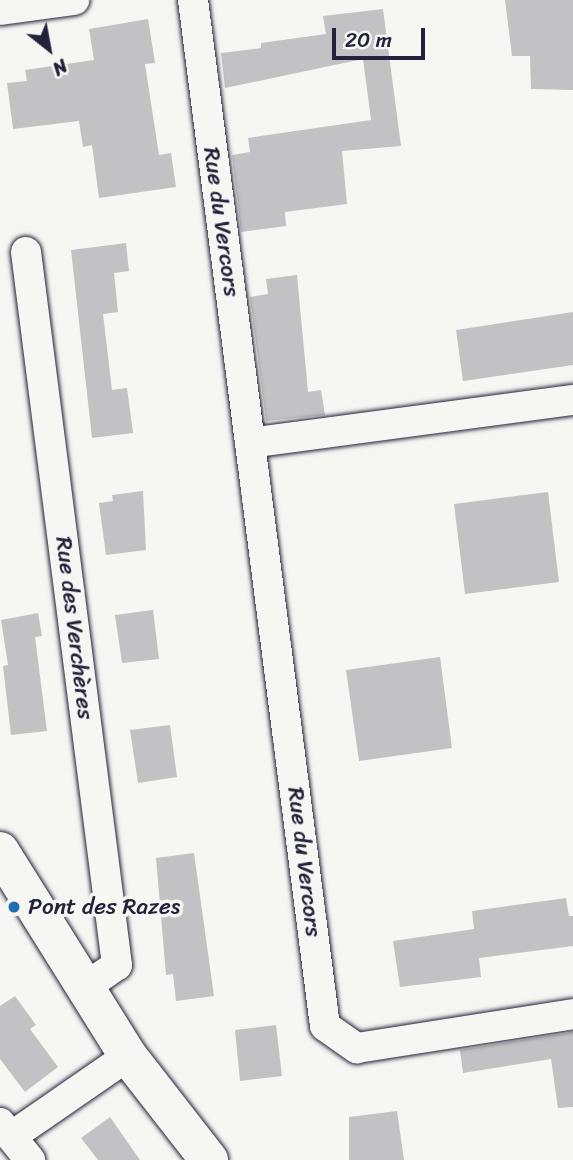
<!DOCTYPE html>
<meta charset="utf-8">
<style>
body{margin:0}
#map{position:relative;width:573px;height:1160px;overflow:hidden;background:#f6f6f2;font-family:Sriracha,sans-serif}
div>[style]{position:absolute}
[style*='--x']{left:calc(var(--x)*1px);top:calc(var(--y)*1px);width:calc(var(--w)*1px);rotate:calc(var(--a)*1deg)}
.building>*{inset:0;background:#c2c2c4}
.roads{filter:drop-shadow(0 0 2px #22223b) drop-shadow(0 0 2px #22223b)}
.street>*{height:30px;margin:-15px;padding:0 15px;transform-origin:15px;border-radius:15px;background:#f6f6f2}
.secondary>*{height:38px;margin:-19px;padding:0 19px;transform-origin:19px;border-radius:19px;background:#f6f6f2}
.dots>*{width:19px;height:19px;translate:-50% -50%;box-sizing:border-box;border:4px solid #f6f6f2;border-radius:50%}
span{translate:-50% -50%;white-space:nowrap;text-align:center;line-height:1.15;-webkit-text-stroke:7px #f6f6f2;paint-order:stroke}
.street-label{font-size:23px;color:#22223b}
.poi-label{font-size:23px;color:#22223b}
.left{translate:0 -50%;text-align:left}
.north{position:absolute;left:14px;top:14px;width:70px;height:70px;-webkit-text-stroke:5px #f6f6f2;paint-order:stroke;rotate:149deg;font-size:19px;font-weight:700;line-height:28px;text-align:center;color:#22223b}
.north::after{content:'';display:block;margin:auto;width:24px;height:32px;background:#22223b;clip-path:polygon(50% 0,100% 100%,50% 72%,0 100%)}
.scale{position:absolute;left:332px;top:28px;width:93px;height:32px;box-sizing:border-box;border:4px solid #22223b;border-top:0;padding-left:9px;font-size:21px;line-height:24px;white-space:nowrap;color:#22223b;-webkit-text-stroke:5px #f6f6f2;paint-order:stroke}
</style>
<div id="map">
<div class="building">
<i style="clip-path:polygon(505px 0,573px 0,573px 90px,531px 89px,530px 56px,512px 56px)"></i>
<i style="clip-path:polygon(383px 9px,401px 146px,342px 151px,347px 204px,285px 212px,286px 226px,241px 232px,232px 155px,250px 152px,248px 138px,371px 120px,363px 59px,225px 88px,221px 53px,261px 48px,261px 43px,326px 34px,323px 16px)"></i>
<i style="clip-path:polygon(148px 19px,155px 63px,145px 64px,159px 155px,171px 153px,176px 187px,99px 198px,92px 145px,83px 147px,79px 121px,13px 129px,7px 83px,27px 81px,25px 70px,94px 60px,89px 29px)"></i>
<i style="clip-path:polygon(126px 243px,129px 271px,114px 273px,118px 312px,103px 314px,112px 390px,127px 388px,133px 433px,92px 438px,71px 250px)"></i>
<i style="clip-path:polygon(297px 275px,308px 392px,321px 390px,325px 415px,266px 421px,250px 297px,268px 294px,266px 279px)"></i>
<i style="clip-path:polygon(573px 312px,573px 365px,463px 381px,456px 330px)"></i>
<i style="clip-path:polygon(143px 491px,146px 550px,106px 555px,99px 503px,113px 501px,112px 495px)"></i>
<i style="clip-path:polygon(548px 492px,559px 582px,465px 594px,454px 504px)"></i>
<i style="clip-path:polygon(153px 610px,159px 659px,122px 663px,115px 615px)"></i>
<i style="clip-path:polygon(38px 613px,42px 636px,35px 637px,47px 731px,11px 735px,3px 666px,8px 665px,1px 620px)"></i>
<i style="clip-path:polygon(440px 657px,452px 748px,359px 761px,346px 670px)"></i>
<i style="clip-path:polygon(170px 725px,177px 777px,138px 783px,130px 730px)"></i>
<i style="clip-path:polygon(194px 853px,214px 996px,176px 1001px,173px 974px,166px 975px,156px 858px)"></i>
<i style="clip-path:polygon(566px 898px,569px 916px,573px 916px,573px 946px,479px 958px,481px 977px,400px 987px,393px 941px,474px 929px,472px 911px)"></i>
<i style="clip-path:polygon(15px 996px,36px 1025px,30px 1029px,58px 1067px,25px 1092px,0 1059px,0 1006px)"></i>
<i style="clip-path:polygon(276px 1025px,282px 1076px,240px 1081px,235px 1030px)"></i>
<i style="clip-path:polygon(573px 1032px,573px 1107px,558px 1108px,551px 1059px,463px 1073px,460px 1050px)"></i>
<i style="clip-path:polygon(397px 1111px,404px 1160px,349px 1160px,349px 1117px)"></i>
<i style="clip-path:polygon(110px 1117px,140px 1160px,98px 1160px,81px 1138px)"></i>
</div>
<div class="roads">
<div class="street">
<i style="--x:193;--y:0;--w:1034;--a:82.67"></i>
<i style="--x:325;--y:1026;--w:39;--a:35"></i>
<i style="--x:357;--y:1048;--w:219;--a:-8.9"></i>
<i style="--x:0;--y:10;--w:75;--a:-7.7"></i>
<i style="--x:26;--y:252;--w:719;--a:82.73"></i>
<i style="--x:117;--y:965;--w:38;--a:145"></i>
<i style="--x:250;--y:443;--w:326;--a:-7.6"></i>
<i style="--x:0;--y:1123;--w:48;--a:51"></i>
<i style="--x:12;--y:1136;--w:141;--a:-34.6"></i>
</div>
<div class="secondary">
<i style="--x:0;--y:851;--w:242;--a:58"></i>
<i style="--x:128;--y:1056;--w:132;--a:52.1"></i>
</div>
</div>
<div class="dots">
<i style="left:14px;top:907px;background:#1f6fb2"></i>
</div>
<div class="street-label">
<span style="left:221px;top:222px;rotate:82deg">Rue du Vercors</span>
<span style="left:74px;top:628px;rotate:83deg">Rue des Verchères</span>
<span style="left:304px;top:862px;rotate:83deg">Rue du Vercors</span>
</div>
<div class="poi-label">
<span class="left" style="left:28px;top:907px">Pont des Razes</span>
</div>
<div class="north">N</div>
<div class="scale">20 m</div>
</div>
